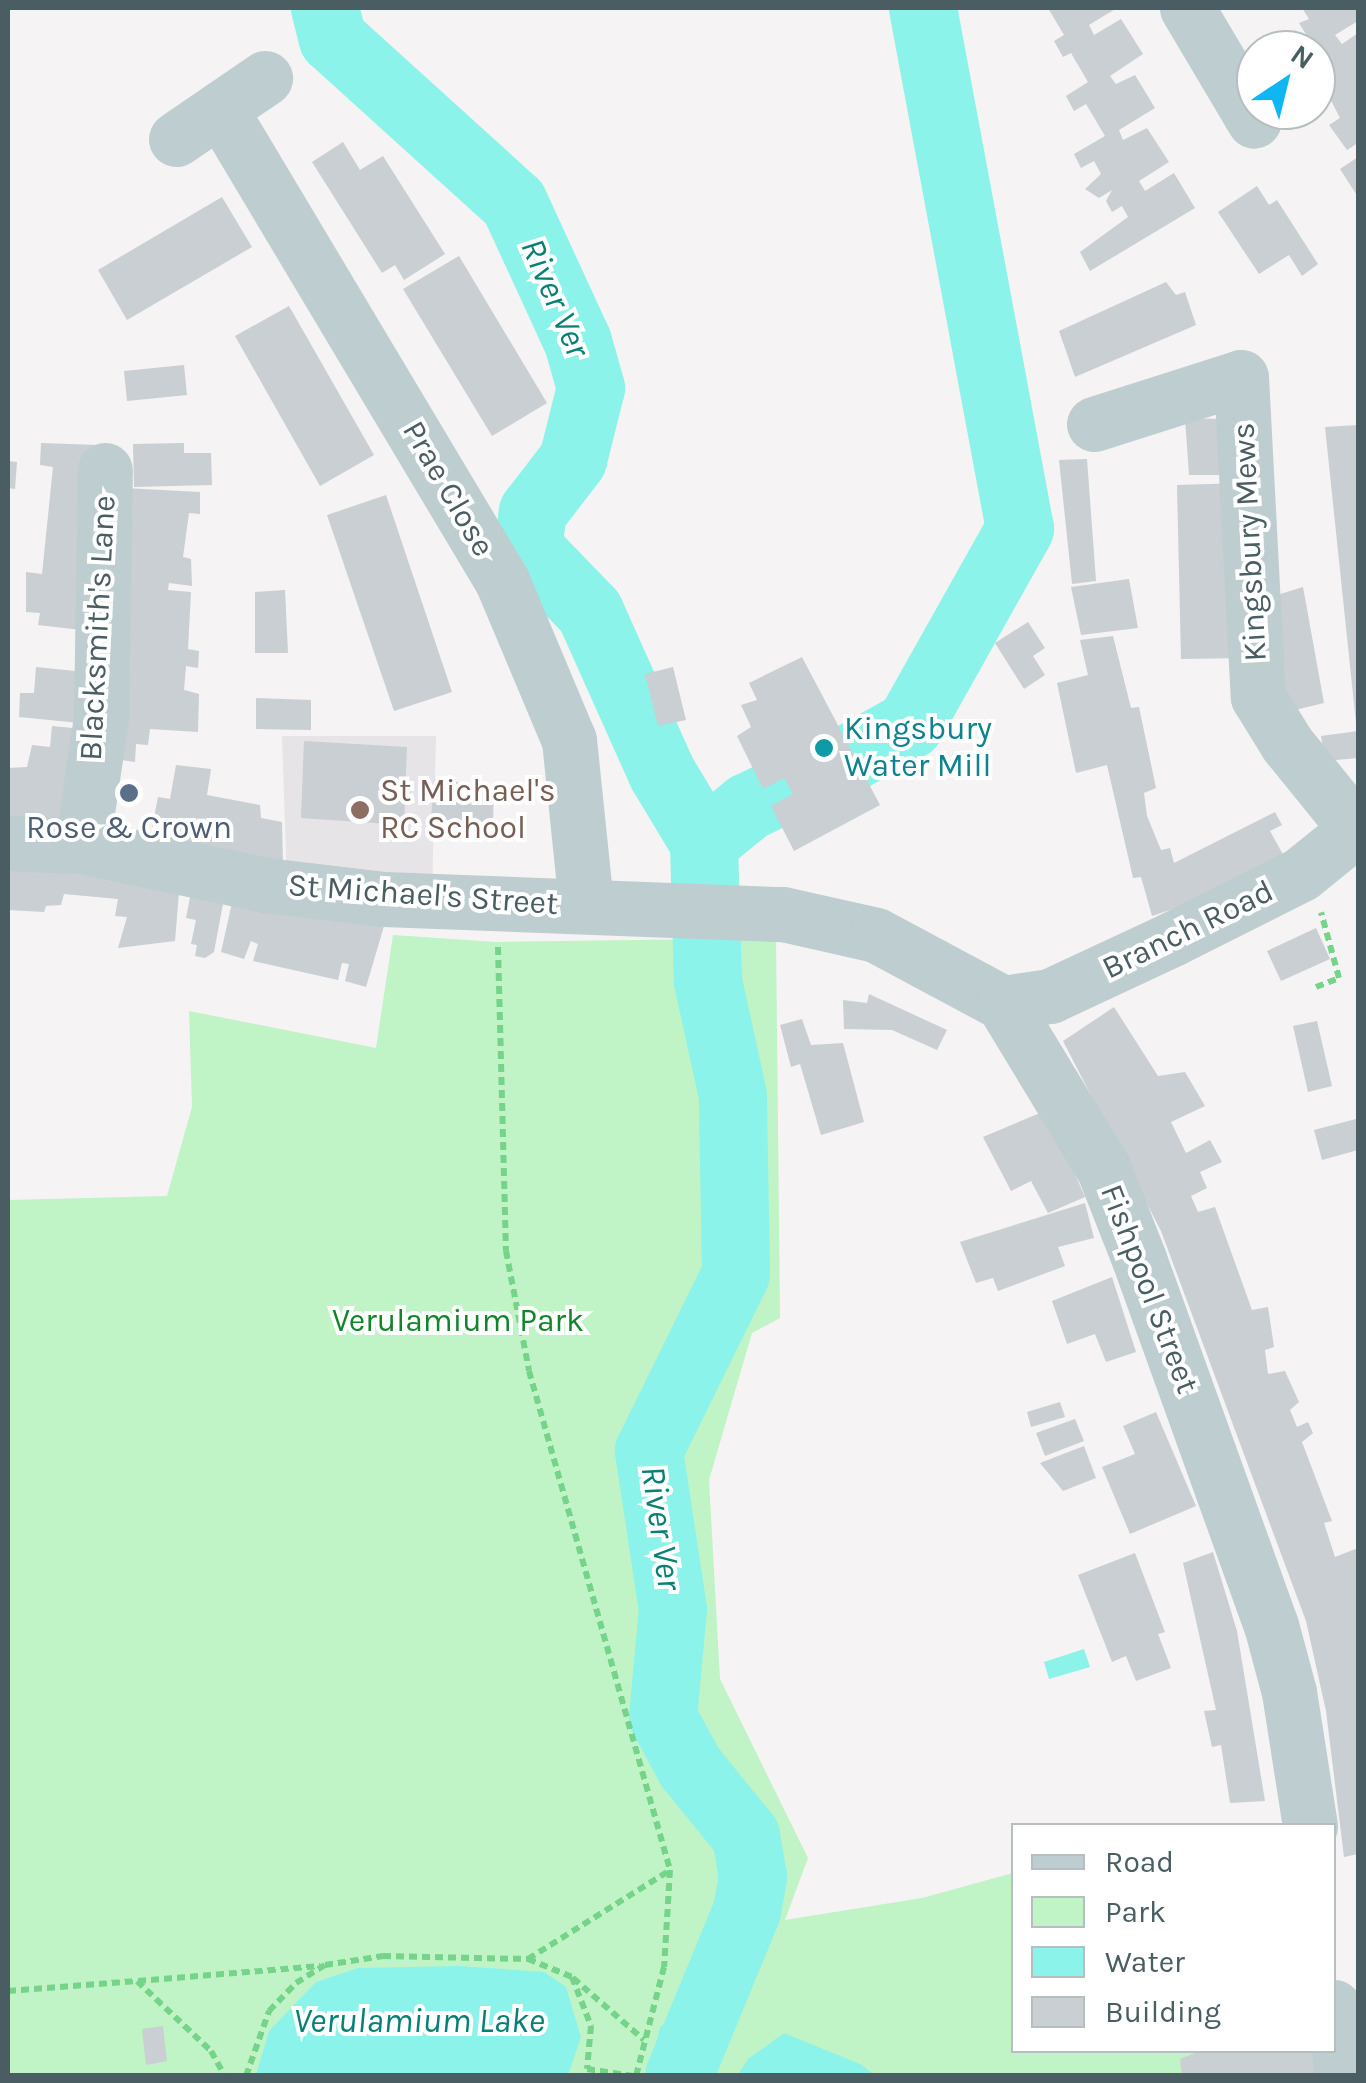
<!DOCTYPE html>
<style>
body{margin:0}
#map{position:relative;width:1366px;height:2083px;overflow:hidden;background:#f5f3f3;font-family:Karla,sans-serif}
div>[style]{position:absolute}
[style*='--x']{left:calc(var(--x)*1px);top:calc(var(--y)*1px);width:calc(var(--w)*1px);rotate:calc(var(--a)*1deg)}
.education>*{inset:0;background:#e6e4e6}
.green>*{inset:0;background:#c0f3c5}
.water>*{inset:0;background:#8bf3e9}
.river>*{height:68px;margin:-34px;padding:0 34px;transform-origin:34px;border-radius:34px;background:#8bf3e9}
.building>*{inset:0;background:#c9cfd2}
.path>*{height:6px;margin-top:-3px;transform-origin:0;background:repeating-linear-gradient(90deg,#75d489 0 8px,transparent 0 13px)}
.minor>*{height:55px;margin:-27.5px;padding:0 27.5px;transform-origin:27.5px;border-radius:27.5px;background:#bdcdd0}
.dots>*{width:28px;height:28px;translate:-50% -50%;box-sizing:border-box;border:5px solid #fff;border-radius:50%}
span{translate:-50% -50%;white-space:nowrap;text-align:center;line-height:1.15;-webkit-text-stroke:8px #fff;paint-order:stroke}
.street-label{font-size:32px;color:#495d62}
.culture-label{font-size:32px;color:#0d838f}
.left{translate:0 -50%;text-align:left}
.education-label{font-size:32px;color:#785e54}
.service-label{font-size:32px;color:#4e5e75}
.park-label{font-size:32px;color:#118529}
.water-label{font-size:35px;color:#088075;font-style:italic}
.frame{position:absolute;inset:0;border:10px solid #495d62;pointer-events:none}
.legend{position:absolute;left:1011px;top:1823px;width:325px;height:230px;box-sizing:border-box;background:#fff;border:2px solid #b6bec0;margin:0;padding:12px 18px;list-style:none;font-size:30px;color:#495d62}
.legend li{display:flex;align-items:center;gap:20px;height:50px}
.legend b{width:50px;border:2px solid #b6bec0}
.north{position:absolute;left:1236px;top:30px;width:100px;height:100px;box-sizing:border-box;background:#fff;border:2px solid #b6bec0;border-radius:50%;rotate:35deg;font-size:28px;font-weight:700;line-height:40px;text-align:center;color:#495d62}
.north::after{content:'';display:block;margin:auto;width:35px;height:45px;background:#0fb6f2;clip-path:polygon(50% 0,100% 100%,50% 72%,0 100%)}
</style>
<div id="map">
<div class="education">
<i style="clip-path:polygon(282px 736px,436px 736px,432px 894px,287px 883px)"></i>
</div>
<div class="green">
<i style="clip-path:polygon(393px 935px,496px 942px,776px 938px,780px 1318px,752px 1333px,709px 1480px,720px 1679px,808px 1858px,785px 1920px,922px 1898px,1013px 1873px,1014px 2050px,1321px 2051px,1325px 2075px,8px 2075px,8px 1200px,167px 1196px,192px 1107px,189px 1011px,376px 1048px)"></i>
</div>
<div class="water">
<i style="clip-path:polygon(1084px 1649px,1090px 1667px,1049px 1679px,1044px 1662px)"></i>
<i style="clip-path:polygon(460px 1966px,544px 1972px,566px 1987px,581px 2037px,568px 2075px,256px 2075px,269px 2031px,316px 1982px,358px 1968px)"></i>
<i style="clip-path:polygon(712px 1995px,690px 2075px,649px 2075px,660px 2027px)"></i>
<i style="clip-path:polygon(784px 2033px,862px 2065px,874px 2075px,738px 2075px,748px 2059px)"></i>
</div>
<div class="river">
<i style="--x:325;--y:8;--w:32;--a:76"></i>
<i style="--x:333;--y:39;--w:244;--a:42.2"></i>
<i style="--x:514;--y:203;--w:153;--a:65.3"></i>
<i style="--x:578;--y:342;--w:48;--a:74.2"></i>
<i style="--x:591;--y:388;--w:74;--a:104"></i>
<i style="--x:573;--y:460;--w:66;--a:127.6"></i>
<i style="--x:533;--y:512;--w:36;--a:98"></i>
<i style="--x:528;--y:548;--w:89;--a:45.9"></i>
<i style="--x:590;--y:612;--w:176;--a:65.9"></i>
<i style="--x:662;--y:773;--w:82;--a:59"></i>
<i style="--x:854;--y:756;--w:64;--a:-29"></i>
<i style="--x:910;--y:725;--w:225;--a:-60.7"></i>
<i style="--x:1020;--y:529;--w:530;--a:-100.55"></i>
<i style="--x:679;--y:2076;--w:178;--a:-67.6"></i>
<i style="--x:747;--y:1911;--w:35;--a:-80"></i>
<i style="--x:753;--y:1877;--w:42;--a:-99.7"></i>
<i style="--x:746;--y:1836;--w:89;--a:-129.1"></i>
<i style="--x:690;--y:1767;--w:57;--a:-118.4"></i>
<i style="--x:663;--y:1717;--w:107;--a:-84.7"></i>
<i style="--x:673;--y:1610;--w:161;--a:-98.6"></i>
<i style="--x:649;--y:1451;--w:197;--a:-63.8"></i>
<i style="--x:736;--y:1274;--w:178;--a:-91"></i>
<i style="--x:733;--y:1096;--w:118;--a:-102.3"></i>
<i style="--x:708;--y:981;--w:138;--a:-91.7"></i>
<i style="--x:704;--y:843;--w:57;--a:-39.3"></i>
<i style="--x:748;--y:807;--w:71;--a:-25.8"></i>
</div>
<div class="building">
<i style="clip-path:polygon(1048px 8px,1117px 8px,1089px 25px,1094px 35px,1121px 19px,1143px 54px,1110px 76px,1116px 84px,1135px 75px,1155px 108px,1119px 130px,1123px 140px,1147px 128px,1169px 162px,1139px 181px,1145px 191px,1174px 173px,1195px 208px,1090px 271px,1080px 252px,1128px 217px,1122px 206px,1112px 212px,1106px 201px,1112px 190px,1099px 198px,1085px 189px,1101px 174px,1094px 161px,1081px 168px,1074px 154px,1105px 136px,1086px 104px,1074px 111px,1066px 96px,1088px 82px,1071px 53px,1063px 57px,1054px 41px,1064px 35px)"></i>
<i style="clip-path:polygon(1302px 8px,1358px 8px,1358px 21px,1335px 35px,1342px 44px,1358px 33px,1358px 143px,1347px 150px,1329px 125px,1340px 118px,1317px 73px,1326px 67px,1299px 23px,1309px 19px)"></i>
<i style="clip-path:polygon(343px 142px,360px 170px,383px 156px,445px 254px,404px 280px,395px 265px,382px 273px,312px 162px)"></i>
<i style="clip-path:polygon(1358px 157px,1358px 197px,1340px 169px)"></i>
<i style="clip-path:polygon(1257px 186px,1269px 205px,1277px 200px,1318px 264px,1302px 276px,1289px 255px,1259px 274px,1218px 212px)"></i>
<i style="clip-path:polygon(222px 197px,252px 247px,127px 320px,98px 270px)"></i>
<i style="clip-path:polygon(459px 256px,547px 403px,492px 436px,403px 289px)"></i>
<i style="clip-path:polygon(1166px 282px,1176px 295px,1185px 292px,1196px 325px,1075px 377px,1059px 331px)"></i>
<i style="clip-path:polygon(289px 306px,374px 455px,320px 486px,235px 336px)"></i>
<i style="clip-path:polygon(184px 365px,187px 395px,127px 401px,124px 371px)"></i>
<i style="clip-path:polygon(1185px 418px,1221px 419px,1224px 475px,1189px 475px)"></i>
<i style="clip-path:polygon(1358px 425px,1358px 723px,1356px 723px,1325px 427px)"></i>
<i style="clip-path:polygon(41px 443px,98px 445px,81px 630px,38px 625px,40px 613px,26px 612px,26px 572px,42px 574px,53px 467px,40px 465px)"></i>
<i style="clip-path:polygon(184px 443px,184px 453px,211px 453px,212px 485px,134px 487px,133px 444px)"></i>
<i style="clip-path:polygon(1087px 459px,1096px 581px,1072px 584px,1059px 460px)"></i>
<i style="clip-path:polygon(8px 461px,17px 462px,15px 489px,8px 488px)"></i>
<i style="clip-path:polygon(1242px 483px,1246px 658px,1181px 659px,1177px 485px)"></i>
<i style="clip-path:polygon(124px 488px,200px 492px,200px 514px,189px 513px,183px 557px,191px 559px,192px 586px,169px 583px,168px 590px,191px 592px,188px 649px,199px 651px,198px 668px,186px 666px,184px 690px,199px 694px,198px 732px,150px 729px,148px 745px,136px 744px,135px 762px,107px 758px)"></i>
<i style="clip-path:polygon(386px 495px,452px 692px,394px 711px,327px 515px)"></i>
<i style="clip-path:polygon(1129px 579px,1138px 628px,1081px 635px,1071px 587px)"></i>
<i style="clip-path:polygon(1303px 587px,1324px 703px,1291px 711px,1277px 659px,1277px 595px)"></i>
<i style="clip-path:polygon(285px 590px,288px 653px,255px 653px,255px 592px)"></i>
<i style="clip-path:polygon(1028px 622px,1045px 648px,1033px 656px,1045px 675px,1024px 689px,995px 643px)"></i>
<i style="clip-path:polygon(1113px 636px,1131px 708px,1139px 707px,1156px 788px,1144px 793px,1147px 816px,1161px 850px,1170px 848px,1174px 863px,1275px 812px,1282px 825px,1270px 831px,1291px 869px,1152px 916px,1141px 877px,1133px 878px,1107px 765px,1076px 773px,1057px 683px,1088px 675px,1080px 640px)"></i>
<i style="clip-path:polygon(802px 657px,880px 805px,794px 851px,771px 806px,793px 794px,784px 778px,763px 789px,737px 736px,751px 727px,741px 705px,757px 700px,749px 683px)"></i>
<i style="clip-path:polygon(36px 667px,85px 672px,80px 723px,19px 717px,20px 693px,34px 693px)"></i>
<i style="clip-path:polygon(673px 667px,686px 720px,658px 726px,645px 674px)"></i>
<i style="clip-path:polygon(256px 698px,311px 700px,311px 730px,256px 729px)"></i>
<i style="clip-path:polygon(52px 726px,93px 730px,77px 823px,8px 818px,8px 768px,27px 767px,32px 745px,50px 747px)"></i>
<i style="clip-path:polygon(1358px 731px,1358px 758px,1325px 761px,1321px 736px)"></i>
<i style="clip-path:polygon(304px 741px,407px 747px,404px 825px,301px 818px)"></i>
<i style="clip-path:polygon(176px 765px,211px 769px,207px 795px,260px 805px,261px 818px,282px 822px,283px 865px,171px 842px,172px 833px,152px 827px,158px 797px,170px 799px)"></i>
<i style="clip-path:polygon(434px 779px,494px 787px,493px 823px,431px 819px)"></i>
<i style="clip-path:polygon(8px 864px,180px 880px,175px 941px,118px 948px,127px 917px,115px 916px,118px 899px,64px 894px,61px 905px,46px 906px,44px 912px,8px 910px)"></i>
<i style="clip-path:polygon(192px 887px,225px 893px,214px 952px,205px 958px,195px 956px,197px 945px,191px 944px,196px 920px,186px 918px)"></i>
<i style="clip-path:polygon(234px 894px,384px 926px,366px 987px,345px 981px,349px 964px,342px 963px,338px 980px,253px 961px,258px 944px,251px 941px,244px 959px,221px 952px)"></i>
<i style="clip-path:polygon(1316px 928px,1330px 959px,1281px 981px,1267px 951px)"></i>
<i style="clip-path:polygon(869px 994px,947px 1030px,937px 1050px,892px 1030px,844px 1029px,843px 1000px,867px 1003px)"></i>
<i style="clip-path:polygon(1114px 1007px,1158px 1076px,1185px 1072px,1205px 1106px,1171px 1122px,1186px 1153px,1210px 1140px,1222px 1162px,1200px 1172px,1207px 1188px,1191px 1196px,1198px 1212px,1215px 1207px,1252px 1310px,1268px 1307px,1274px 1347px,1265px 1350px,1268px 1374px,1285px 1371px,1299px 1402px,1290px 1410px,1297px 1427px,1308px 1422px,1313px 1433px,1302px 1442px,1332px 1521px,1324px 1523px,1335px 1557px,1358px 1548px,1358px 1854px,1344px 1857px,1326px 1711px,1306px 1621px,1161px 1231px,1063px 1041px)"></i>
<i style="clip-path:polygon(802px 1019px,811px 1045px,843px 1043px,864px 1122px,821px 1135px,800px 1064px,791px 1067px,780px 1025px)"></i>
<i style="clip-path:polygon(1317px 1021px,1332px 1086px,1308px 1092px,1293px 1026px)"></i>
<i style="clip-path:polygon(1047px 1110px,1085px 1197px,1048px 1213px,1031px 1181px,1011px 1191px,983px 1137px)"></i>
<i style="clip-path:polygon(1356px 1119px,1358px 1150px,1322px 1160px,1314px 1130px)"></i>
<i style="clip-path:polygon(1085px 1203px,1094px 1238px,1058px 1247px,1065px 1266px,998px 1291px,993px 1278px,976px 1283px,960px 1242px)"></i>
<i style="clip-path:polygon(1112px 1277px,1136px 1352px,1106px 1362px,1095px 1334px,1067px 1344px,1052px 1301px)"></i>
<i style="clip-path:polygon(1060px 1402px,1065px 1417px,1031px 1427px,1027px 1412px)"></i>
<i style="clip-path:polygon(1156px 1412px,1196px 1506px,1130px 1534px,1102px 1467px,1135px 1454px,1123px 1426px)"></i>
<i style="clip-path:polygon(1075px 1419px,1084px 1441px,1045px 1456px,1036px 1433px)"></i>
<i style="clip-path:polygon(1084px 1446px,1096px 1478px,1063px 1491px,1040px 1463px)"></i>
<i style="clip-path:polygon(1213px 1552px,1237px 1631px,1265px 1801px,1230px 1803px,1221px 1745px,1212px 1747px,1204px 1711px,1216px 1710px,1183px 1563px)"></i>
<i style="clip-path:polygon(1135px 1553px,1165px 1632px,1158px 1634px,1171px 1668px,1136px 1681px,1126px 1656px,1112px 1662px,1078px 1575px)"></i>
<i style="clip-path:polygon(163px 2026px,167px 2061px,146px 2065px,142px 2029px)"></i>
<i style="clip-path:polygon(1203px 2050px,1313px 2050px,1317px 2076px,1182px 2076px,1180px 2059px)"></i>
</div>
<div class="path">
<i style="--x:498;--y:947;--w:304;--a:88.5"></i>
<i style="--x:506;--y:1251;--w:122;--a:79.1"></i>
<i style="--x:529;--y:1371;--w:519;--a:74.22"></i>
<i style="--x:670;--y:1870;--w:97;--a:93.5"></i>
<i style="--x:664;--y:1967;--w:113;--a:104.4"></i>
<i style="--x:1316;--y:987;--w:25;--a:-21"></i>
<i style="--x:1339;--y:978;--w:68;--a:-105.3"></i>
<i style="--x:528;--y:1959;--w:166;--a:-32"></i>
<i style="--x:573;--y:1978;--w:94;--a:41.1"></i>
<i style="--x:138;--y:1981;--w:183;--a:-4.7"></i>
<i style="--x:8;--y:1991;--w:129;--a:-4.4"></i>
<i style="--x:137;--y:1981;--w:102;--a:43.4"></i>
<i style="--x:211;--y:2051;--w:29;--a:61"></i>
<i style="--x:246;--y:2076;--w:69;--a:-70.5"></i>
<i style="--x:269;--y:2011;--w:39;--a:-46"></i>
<i style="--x:296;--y:1983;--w:34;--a:-32"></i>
<i style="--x:325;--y:1965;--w:59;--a:-8.8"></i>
<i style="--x:383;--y:1956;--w:145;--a:1.2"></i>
<i style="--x:528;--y:1959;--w:48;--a:22.2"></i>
<i style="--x:572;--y:1977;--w:53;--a:68.8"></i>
<i style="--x:591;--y:2026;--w:43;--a:95.3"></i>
<i style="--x:587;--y:2069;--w:48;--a:8.5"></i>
</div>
<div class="minor">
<i style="--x:1187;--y:8;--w:131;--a:59.3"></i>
<i style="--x:220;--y:109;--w:550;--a:59.14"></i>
<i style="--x:502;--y:581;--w:173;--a:67.2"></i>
<i style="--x:569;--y:740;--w:165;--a:84.1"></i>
<i style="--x:176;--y:139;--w:108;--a:-34.4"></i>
<i style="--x:1094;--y:424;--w:154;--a:-17.7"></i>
<i style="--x:1241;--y:377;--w:320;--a:87"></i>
<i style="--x:1258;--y:697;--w:55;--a:58.3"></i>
<i style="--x:1287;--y:744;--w:109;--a:50.9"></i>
<i style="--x:8;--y:843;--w:74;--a:2.3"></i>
<i style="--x:82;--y:846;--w:188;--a:12"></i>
<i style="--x:266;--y:885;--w:119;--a:6.8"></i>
<i style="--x:384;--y:899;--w:399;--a:2.2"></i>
<i style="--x:783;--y:914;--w:95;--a:12.7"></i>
<i style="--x:876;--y:935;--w:144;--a:28.2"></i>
<i style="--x:1003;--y:1003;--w:195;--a:58.8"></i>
<i style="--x:1104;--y:1170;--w:96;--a:68.5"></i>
<i style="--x:1139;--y:1259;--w:389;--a:70.2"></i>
<i style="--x:1271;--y:1625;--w:69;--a:75"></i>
<i style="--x:1289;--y:1692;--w:136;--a:81.1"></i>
<i style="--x:82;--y:846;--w:130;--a:-81.6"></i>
<i style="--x:101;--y:717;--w:247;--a:-89.1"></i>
<i style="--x:1003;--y:1003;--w:48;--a:-8.5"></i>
<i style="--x:1050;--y:996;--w:135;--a:-25"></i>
<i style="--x:1172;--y:939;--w:144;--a:-26.7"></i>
<i style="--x:1301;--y:874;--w:73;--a:-38.9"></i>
<i style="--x:1334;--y:2007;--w:69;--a:83.4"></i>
</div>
<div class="dots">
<i style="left:824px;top:748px;background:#0f9aa8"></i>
<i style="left:129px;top:793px;background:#5c6f8a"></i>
<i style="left:360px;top:810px;background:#8d6e63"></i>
</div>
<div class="street-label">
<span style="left:448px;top:489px;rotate:60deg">Prae Close</span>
<span style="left:1250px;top:542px;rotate:-93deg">Kingsbury Mews</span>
<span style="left:98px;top:628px;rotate:-87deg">Blacksmith's Lane</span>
<span style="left:423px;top:895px;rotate:4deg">St Michael's Street</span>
<span style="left:1188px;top:930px;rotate:-26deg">Branch Road</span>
<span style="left:1149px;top:1289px;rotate:69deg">Fishpool Street</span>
</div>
<div class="culture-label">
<span class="left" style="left:844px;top:748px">Kingsbury<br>Water Mill</span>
</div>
<div class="education-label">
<span class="left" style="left:380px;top:810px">St Michael's<br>RC School</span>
</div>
<div class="service-label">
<span style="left:129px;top:828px">Rose &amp; Crown</span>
</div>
<div class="park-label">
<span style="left:458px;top:1321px">Verulamium Park</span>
</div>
<div class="water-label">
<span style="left:555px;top:298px;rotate:67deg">River Ver</span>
<span style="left:661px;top:1528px;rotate:82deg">River Ver</span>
<span style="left:419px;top:2021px">Verulamium Lake</span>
</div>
<div class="frame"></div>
<ul class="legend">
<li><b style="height:12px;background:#bdcdd0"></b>Road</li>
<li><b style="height:28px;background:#c0f3c5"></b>Park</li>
<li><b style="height:28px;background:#8bf3e9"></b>Water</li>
<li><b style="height:28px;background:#c9cfd2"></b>Building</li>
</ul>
<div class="north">N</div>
</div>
